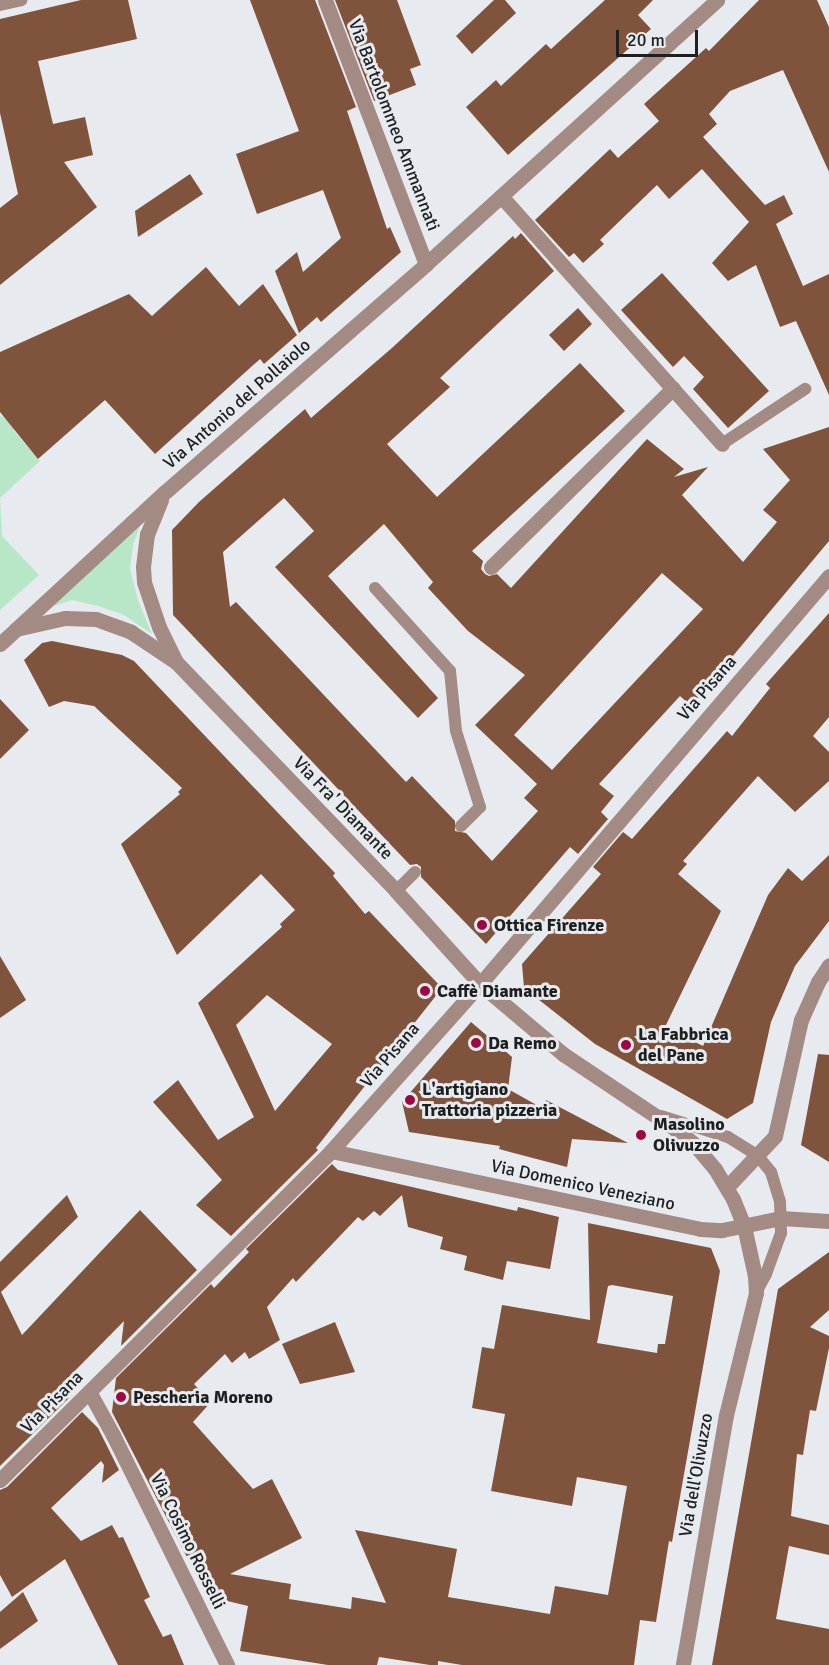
<!DOCTYPE html>
<meta charset="utf-8">
<style>
body{margin:0}
#map{position:relative;width:829px;height:1665px;overflow:hidden;background:#e7ebef;font-family:Signika,sans-serif}
div>[style]{position:absolute}
[style*='--x']{left:calc(var(--x)*1px);top:calc(var(--y)*1px);width:calc(var(--w)*1px);rotate:calc(var(--a)*1deg)}
.green>*{inset:0;background:#b8e7c8}
.building>*{inset:0;background:#80533c}
.service>*{height:12px;margin:-6px;padding:0 6px;transform-origin:6px;border-radius:6px;background:#a38b84}
.pedestrian>*{height:15px;margin:-7.5px;padding:0 7.5px;transform-origin:7.5px;border-radius:7.5px;background:#a38b84}
.minor>*{height:15px;margin:-7.5px;padding:0 7.5px;transform-origin:7.5px;border-radius:7.5px;background:#a38b84}
.tertiary>*{height:15px;margin:-7.5px;padding:0 7.5px;transform-origin:7.5px;border-radius:7.5px;background:#a38b84}
.dots>*{width:16px;height:16px;translate:-50% -50%;box-sizing:border-box;border:3px solid #e7ebef;border-radius:50%}
span{translate:-50% -50%;white-space:nowrap;text-align:center;line-height:1.15;-webkit-text-stroke:6px #e7ebef;paint-order:stroke}
.street-label{font-size:18px;color:#1e1f21}
.poi-label{font-size:18px;color:#1e1f21;font-weight:700}
.left{translate:0 -50%;text-align:left}
.scale{position:absolute;left:616px;top:30px;width:82px;height:27px;box-sizing:border-box;border:3px solid #1e1f21;border-top:0;padding-left:8px;font-size:18px;line-height:21px;white-space:nowrap;color:#1e1f21;-webkit-text-stroke:4px #e7ebef;paint-order:stroke}
</style>
<div id="map">
<div class="green">
<i style="clip-path:polygon(0 416px,22px 421px,13px 430px,40px 461px,0 498px,2px 536px,39px 575px,0 610px)"></i>
<i style="clip-path:polygon(140px 526px,133px 545px,130px 569px,138px 600px,152px 634px,124px 615px,98px 606px,72px 600px,51px 607px)"></i>
</div>
<div class="building">
<i style="clip-path:polygon(81px 0,128px 0,137px 39px,38px 61px,53px 124px,85px 117px,93px 155px,64px 162px,97px 207px,0 285px,0 208px,18px 194px,0 113px,0 19px)"></i>
<i style="clip-path:polygon(250px 0,315px 0,356px 107px,347px 111px,387px 229px,390px 227px,401px 252px,321px 322px,317px 317px,299px 333px,275px 271px,297px 252px,303px 272px,341px 238px,323px 190px,257px 214px,236px 154px,299px 131px)"></i>
<i style="clip-path:polygon(335px 0,397px 0,421px 65px,410px 69px,416px 85px,374px 101px)"></i>
<i style="clip-path:polygon(494px 0,505px 0,516px 13px,472px 54px,456px 36px)"></i>
<i style="clip-path:polygon(605px 0,653px 0,638px 15px,651px 29px,508px 155px,466px 107px,496px 80px,501px 86px,546px 44px,551px 49px)"></i>
<i style="clip-path:polygon(759px 0,817px 0,829px 27px,829px 172px,783px 70px,730px 91px,709px 114px,717px 124px,703px 137px,765px 205px,784px 195px,793px 214px,776px 224px,803px 286px,829px 274px,829px 395px,796px 321px,780px 327px,756px 265px,728px 281px,712px 263px,749px 222px,702px 169px,669px 199px,657px 185px,600px 240px,604px 244px,583px 263px,574px 253px,569px 257px,535px 220px,610px 149px,618px 158px,659px 121px,644px 104px,706px 48px,709px 51px)"></i>
<i style="clip-path:polygon(190px 174px,203px 194px,138px 237px,135px 211px)"></i>
<i style="clip-path:polygon(evenodd,521px 233px,554px 271px,440px 378px,450px 387px,387px 444px,437px 497px,580px 363px,625px 411px,472px 551px,483px 561px,481px 569px,485px 574px,489px 576px,497px 574px,511px 588px,647px 439px,684px 469px,674px 477px,708px 467px,682px 495px,743px 562px,777px 522px,763px 510px,790px 480px,763px 449px,829px 427px,829px 541px,691px 706px,680px 696px,599px 784px,614px 796px,601px 812px,608px 819px,578px 854px,570px 847px,486px 944px,421px 877px,421px 867px,417px 864px,410px 865px,173px 615px,172px 530px,199px 502px,305px 409px,311px 418px,393px 347px,513px 236px,515px 239px,521px 233px,284px 498px,314px 531px,275px 567px,418px 718px,438px 698px,328px 576px,384px 524px,433px 582px,428px 588px,468px 631px,525px 675px,475px 725px,537px 784px,524px 798px,538px 811px,492px 861px,466px 833px,455px 831px,455px 821px,412px 776px,406px 782px,236px 602px,230px 607px,223px 552px,284px 498px,521px 233px,662px 573px,703px 609px,552px 770px,514px 735px,662px 573px)"></i>
<i style="clip-path:polygon(206px 267px,239px 306px,263px 284px,297px 335px,264px 364px,260px 359px,155px 454px,105px 400px,38px 459px,0 412px,0 352px,129px 294px,152px 316px)"></i>
<i style="clip-path:polygon(662px 273px,769px 391px,728px 428px,693px 389px,704px 377px,684px 356px,673px 367px,621px 310px)"></i>
<i style="clip-path:polygon(578px 308px,592px 324px,564px 351px,549px 335px)"></i>
<i style="clip-path:polygon(829px 613px,829px 717px,813px 736px,829px 752px,829px 781px,795px 812px,758px 776px,683px 861px,687px 864px,678px 874px,721px 911px,665px 1027px,703px 1046px,768px 895px,788px 868px,802px 881px,829px 855px,829px 921px,795px 966px,771px 1022px,753px 1103px,727px 1119px,595px 1044px,524px 988px,522px 964px,601px 874px,593px 867px,623px 832px,632px 839px,727px 731px,732px 736px,770px 688px,766px 684px)"></i>
<i style="clip-path:polygon(evenodd,52px 641px,122px 655px,134px 661px,335px 873px,333px 876px,365px 914px,369px 911px,442px 988px,316px 1148px,318px 1150px,231px 1236px,196px 1205px,222px 1180px,153px 1102px,178px 1080px,218px 1140px,254px 1117px,198px 1003px,282px 927px,280px 924px,295px 910px,261px 874px,177px 955px,121px 844px,180px 794px,178px 792px,182px 788px,94px 706px,64px 701px,49px 707px,24px 660px,42px 643px,52px 641px,267px 995px,332px 1044px,275px 1111px,236px 1025px,267px 995px)"></i>
<i style="clip-path:polygon(0 699px,29px 730px,0 759px)"></i>
<i style="clip-path:polygon(0 956px,26px 1000px,0 1018px)"></i>
<i style="clip-path:polygon(471px 1022px,512px 1057px,508px 1089px,542px 1108px,546px 1100px,628px 1143px,572px 1139px,567px 1167px,499px 1149px,500px 1146px,409px 1132px,402px 1102px)"></i>
<i style="clip-path:polygon(818px 1054px,829px 1055px,829px 1162px,801px 1145px)"></i>
<i style="clip-path:polygon(evenodd,332px 1164px,338px 1170px,517px 1211px,518px 1207px,559px 1217px,550px 1269px,507px 1261px,503px 1280px,464px 1270px,467px 1256px,440px 1249px,443px 1237px,408px 1227px,402px 1195px,380px 1216px,374px 1211px,363px 1221px,358px 1217px,296px 1282px,293px 1278px,267px 1307px,280px 1340px,249px 1359px,245px 1352px,232px 1363px,225px 1354px,194px 1384px,211px 1402px,193px 1422px,253px 1489px,272px 1479px,302px 1538px,230px 1574px,291px 1584px,289px 1599px,351px 1609px,352px 1597px,386px 1603px,355px 1530px,457px 1549px,448px 1597px,550px 1614px,555px 1586px,608px 1595px,627px 1486px,577px 1477px,572px 1506px,491px 1491px,505px 1414px,472px 1408px,482px 1347px,494px 1349px,502px 1305px,590px 1320px,588px 1223px,711px 1248px,720px 1271px,672px 1542px,669px 1541px,656px 1622px,640px 1620px,634px 1665px,462px 1665px,438px 1661px,438px 1665px,430px 1665px,379px 1657px,377px 1665px,328px 1665px,240px 1651px,248px 1606px,207px 1596px,112px 1412px,116px 1378px,211px 1284px,214px 1288px,249px 1252px,246px 1249px,332px 1164px,612px 1285px,673px 1296px,665px 1344px,658px 1344px,657px 1353px,597px 1343px,608px 1286px,612px 1285px)"></i>
<i style="clip-path:polygon(67px 1195px,78px 1217px,1px 1292px,22px 1335px,140px 1210px,197px 1270px,121px 1346px,124px 1321px,58px 1388px,69px 1398px,0 1466px,0 1262px)"></i>
<i style="clip-path:polygon(829px 1252px,829px 1310px,810px 1327px,829px 1336px,829px 1348px,816px 1411px,810px 1410px,803px 1455px,797px 1454px,791px 1516px,829px 1525px,829px 1555px,789px 1546px,776px 1619px,829px 1629px,829px 1665px,712px 1665px,778px 1289px)"></i>
<i style="clip-path:polygon(335px 1322px,355px 1372px,300px 1384px,282px 1344px)"></i>
<i style="clip-path:polygon(82px 1412px,98px 1428px,119px 1470px,102px 1483px,104px 1465px,101px 1461px,51px 1508px,81px 1541px,112px 1525px,119px 1538px,123px 1537px,150px 1597px,144px 1600px,163px 1637px,171px 1634px,184px 1665px,118px 1665px,65px 1559px,12px 1597px,0 1575px,0 1490px,7px 1487px)"></i>
<i style="clip-path:polygon(23px 1592px,38px 1621px,0 1649px,0 1612px)"></i>
</div>
<div class="service">
<i style="--x:0;--y:5;--w:22;--a:-13"></i>
<i style="--x:722;--y:444;--w:100;--a:-33.5"></i>
<i style="--x:375;--y:588;--w:112;--a:47.9"></i>
<i style="--x:450;--y:671;--w:60;--a:84.3"></i>
<i style="--x:456;--y:731;--w:80;--a:72.5"></i>
<i style="--x:480;--y:807;--w:27;--a:135"></i>
<i style="--x:396;--y:891;--w:27;--a:-45"></i>
<i style="--x:661;--y:1116;--w:70;--a:17.4"></i>
<i style="--x:728;--y:1137;--w:36;--a:32"></i>
<i style="--x:758;--y:1156;--w:21;--a:51"></i>
<i style="--x:771;--y:1172;--w:31;--a:73"></i>
<i style="--x:780;--y:1202;--w:31;--a:88"></i>
<i style="--x:781;--y:1233;--w:44;--a:110.1"></i>
<i style="--x:766;--y:1274;--w:21;--a:118"></i>
</div>
<div class="pedestrian">
<i style="--x:90;--y:1393;--w:48;--a:61.3"></i>
</div>
<div class="minor">
<i style="--x:325;--y:0;--w:283;--a:69.1"></i>
<i style="--x:501;--y:196;--w:332;--a:48.3"></i>
<i style="--x:491;--y:567;--w:255;--a:-44.5"></i>
<i style="--x:331;--y:1151;--w:377;--a:11.9"></i>
<i style="--x:700;--y:1229;--w:22;--a:3"></i>
<i style="--x:722;--y:1230;--w:60;--a:-11.5"></i>
<i style="--x:781;--y:1218;--w:48;--a:3.6"></i>
<i style="--x:727;--y:1187;--w:70;--a:-46.7"></i>
<i style="--x:775;--y:1136;--w:119;--a:-77.4"></i>
<i style="--x:801;--y:1020;--w:42;--a:-65.9"></i>
<i style="--x:818;--y:982;--w:20;--a:-57"></i>
<i style="--x:113;--y:1435;--w:257;--a:63.6"></i>
<i style="--x:0;--y:1480;--w:467;--a:-44.8"></i>
<i style="--x:331;--y:1151;--w:224;--a:-48.3"></i>
</div>
<div class="tertiary">
<i style="--x:161;--y:500;--w:37;--a:112"></i>
<i style="--x:147;--y:534;--w:33;--a:97"></i>
<i style="--x:143;--y:567;--w:15;--a:86"></i>
<i style="--x:144;--y:582;--w:47;--a:71.6"></i>
<i style="--x:159;--y:627;--w:39;--a:64"></i>
<i style="--x:16;--y:629;--w:50;--a:-12.7"></i>
<i style="--x:65;--y:618;--w:31;--a:2"></i>
<i style="--x:96;--y:619;--w:37;--a:20"></i>
<i style="--x:131;--y:632;--w:54;--a:33.7"></i>
<i style="--x:176;--y:662;--w:318;--a:46.1"></i>
<i style="--x:396;--y:891;--w:125;--a:47.9"></i>
<i style="--x:480;--y:984;--w:109;--a:40.1"></i>
<i style="--x:563;--y:1054;--w:135;--a:33.8"></i>
<i style="--x:675;--y:1129;--w:24;--a:38"></i>
<i style="--x:694;--y:1144;--w:33;--a:50"></i>
<i style="--x:715;--y:1169;--w:35;--a:59"></i>
<i style="--x:733;--y:1199;--w:29;--a:68"></i>
<i style="--x:744;--y:1226;--w:51;--a:77.6"></i>
<i style="--x:755;--y:1276;--w:17;--a:87"></i>
<i style="--x:756;--y:1293;--w:126;--a:103.8"></i>
<i style="--x:726;--y:1415;--w:254;--a:99.8"></i>
<i style="--x:0;--y:644;--w:224;--a:-42.7"></i>
<i style="--x:165;--y:492;--w:347;--a:-41.1"></i>
<i style="--x:426;--y:264;--w:393;--a:-42.2"></i>
<i style="--x:480;--y:984;--w:537;--a:-49.46"></i>
</div>
<div class="dots">
<i style="left:482px;top:925px;background:#a10541"></i>
<i style="left:425px;top:991px;background:#a10541"></i>
<i style="left:476px;top:1043px;background:#a10541"></i>
<i style="left:626px;top:1045px;background:#a10541"></i>
<i style="left:410px;top:1100px;background:#a10541"></i>
<i style="left:641px;top:1135px;background:#a10541"></i>
<i style="left:121px;top:1397px;background:#a10541"></i>
</div>
<div class="street-label">
<span style="left:394px;top:125px;rotate:69deg">Via Bartolommeo Ammannati</span>
<span style="left:237px;top:404px;rotate:-41deg">Via Antonio del Pollaiolo</span>
<span style="left:707px;top:688px;rotate:-49deg">Via Pisana</span>
<span style="left:343px;top:808px;rotate:46deg">Via Fra' Diamante</span>
<span style="left:390px;top:1055px;rotate:-49deg">Via Pisana</span>
<span style="left:583px;top:1185px;rotate:12deg">Via Domenico Veneziano</span>
<span style="left:52px;top:1402px;rotate:-45deg">Via Pisana</span>
<span style="left:696px;top:1475px;rotate:-80deg">Via dell'Olivuzzo</span>
<span style="left:188px;top:1541px;rotate:64deg">Via Cosimo Rosselli</span>
</div>
<div class="poi-label">
<span class="left" style="left:494px;top:925px">Ottica Firenze</span>
<span class="left" style="left:437px;top:991px">Caffè Diamante</span>
<span class="left" style="left:638px;top:1045px">La Fabbrica<br>del Pane</span>
<span class="left" style="left:488px;top:1043px">Da Remo</span>
<span class="left" style="left:422px;top:1100px">L'artigiano<br>Trattoria pizzeria</span>
<span class="left" style="left:653px;top:1135px">Masolino<br>Olivuzzo</span>
<span class="left" style="left:133px;top:1397px">Pescheria Moreno</span>
</div>
<div class="scale">20 m</div>
</div>
